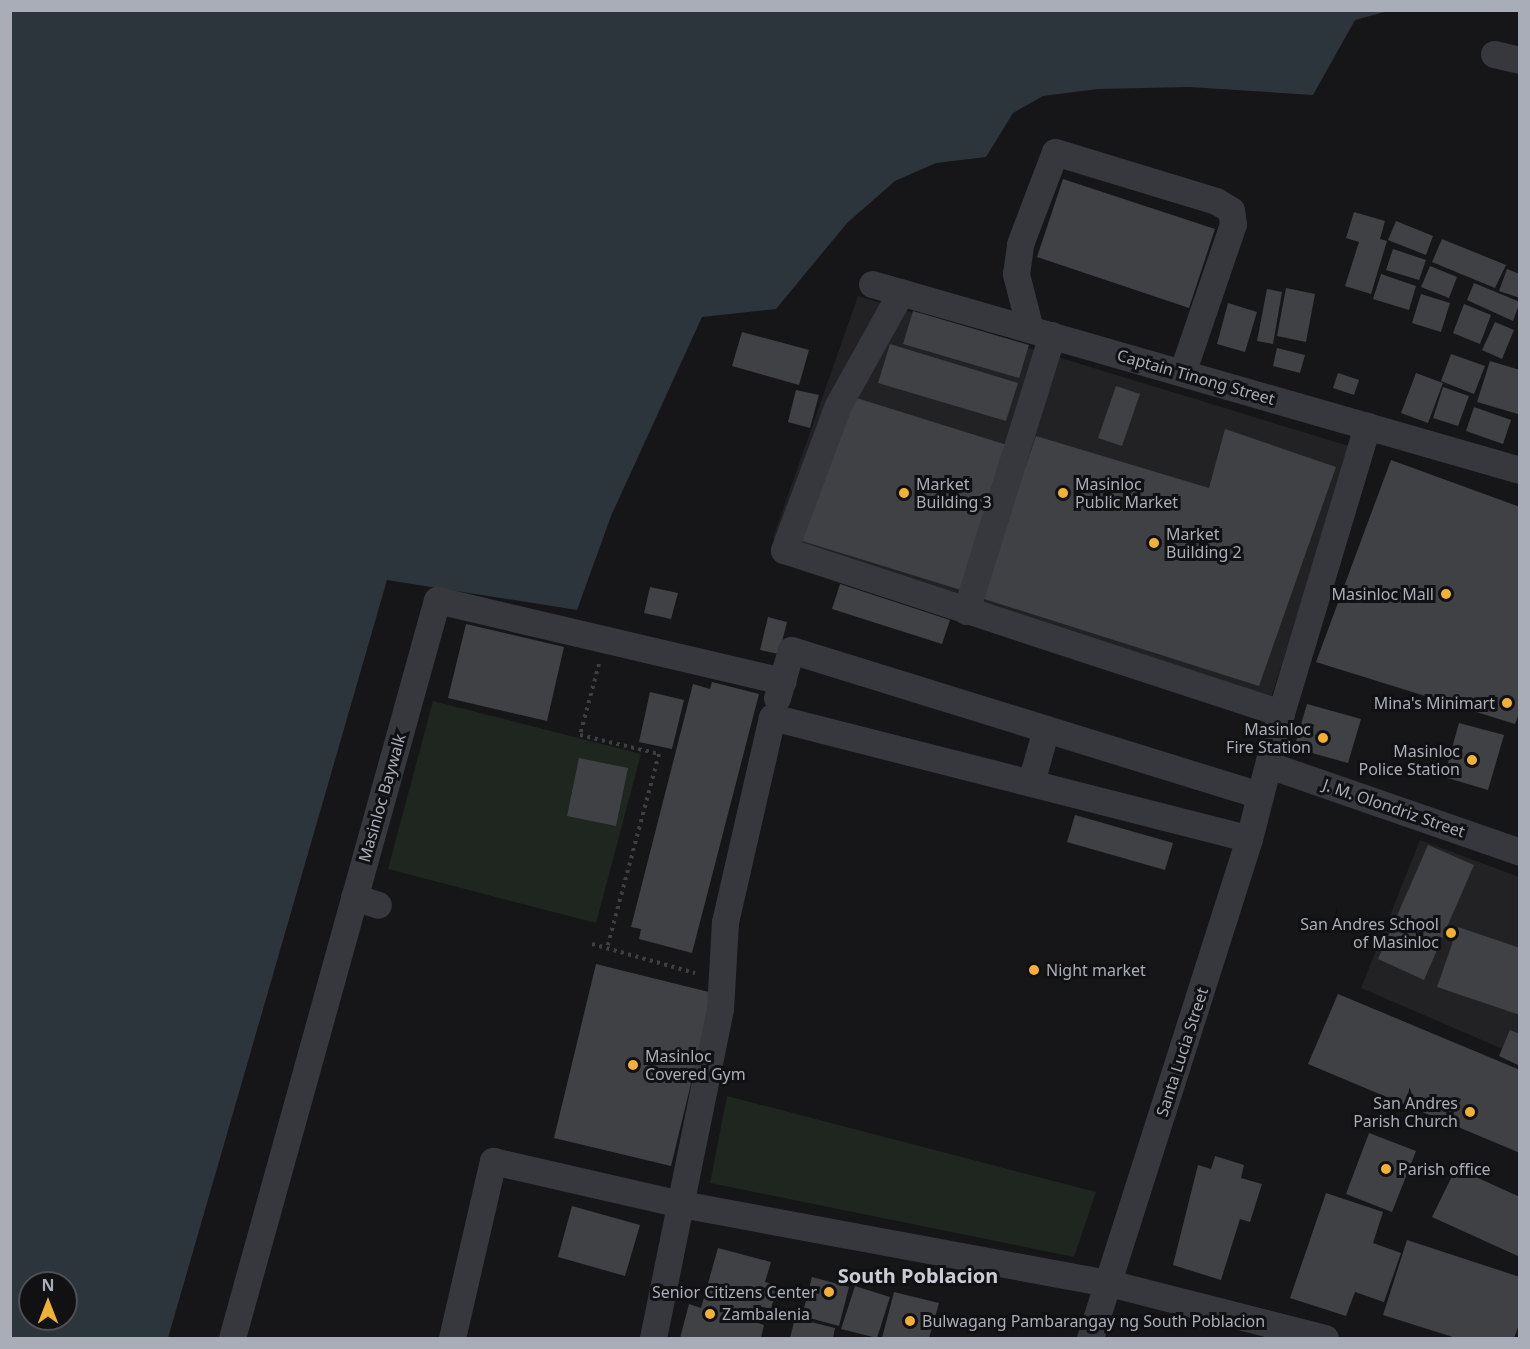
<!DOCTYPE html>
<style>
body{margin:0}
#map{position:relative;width:1530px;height:1349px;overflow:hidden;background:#161618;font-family:"Noto Sans",sans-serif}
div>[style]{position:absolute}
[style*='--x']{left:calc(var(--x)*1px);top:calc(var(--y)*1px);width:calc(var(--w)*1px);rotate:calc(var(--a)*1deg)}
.built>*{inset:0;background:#222225}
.green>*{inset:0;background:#1e261f}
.water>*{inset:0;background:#2c353c}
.building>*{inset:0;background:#404145}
.path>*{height:4px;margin-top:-2px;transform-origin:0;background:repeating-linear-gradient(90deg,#3d3f44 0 3px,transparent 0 7.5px)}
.minor>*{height:27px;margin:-13.5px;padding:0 13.5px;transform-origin:13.5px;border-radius:13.5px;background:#37383d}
.dots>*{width:16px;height:16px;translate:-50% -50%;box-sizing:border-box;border:3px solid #111113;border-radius:50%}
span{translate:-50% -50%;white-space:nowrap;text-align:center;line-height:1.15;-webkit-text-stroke:6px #111113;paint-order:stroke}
.street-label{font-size:16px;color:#a8adb8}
.poi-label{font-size:16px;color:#a8adb8}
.left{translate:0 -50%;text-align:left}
.right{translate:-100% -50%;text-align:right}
.quarter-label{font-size:20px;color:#c9ccd4;font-weight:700}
.frame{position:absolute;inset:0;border:12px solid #a8adb8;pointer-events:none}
.north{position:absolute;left:18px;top:1271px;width:60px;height:60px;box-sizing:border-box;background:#111113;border:2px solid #4d4f55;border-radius:50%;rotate:0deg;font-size:16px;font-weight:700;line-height:24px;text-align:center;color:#a8adb8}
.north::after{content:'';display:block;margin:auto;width:21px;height:27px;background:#f2b134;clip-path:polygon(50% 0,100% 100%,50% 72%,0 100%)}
</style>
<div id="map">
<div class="built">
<i style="clip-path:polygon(858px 296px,1352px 447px,1270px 701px,773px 538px)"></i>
<i style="clip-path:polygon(1420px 840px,1519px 877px,1519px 1056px,1361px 988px)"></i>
</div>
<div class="green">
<i style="clip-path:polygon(433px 701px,641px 754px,596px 923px,388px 869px)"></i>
<i style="clip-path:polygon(727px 1096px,1096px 1192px,1074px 1257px,710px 1183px)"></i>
</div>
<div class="water">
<i style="clip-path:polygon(evenodd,10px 11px,1388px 11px,1355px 20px,1313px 95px,1189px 87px,1098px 89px,1043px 96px,1013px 113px,986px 157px,936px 163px,895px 181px,847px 223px,776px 309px,702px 317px,611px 516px,577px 610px,387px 580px,168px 1338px,11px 1338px,10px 11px,30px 1283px,66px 1283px,66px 1319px,30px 1319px,30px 1283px)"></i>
</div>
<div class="building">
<i style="clip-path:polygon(1063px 179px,1215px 229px,1189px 308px,1037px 257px)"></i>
<i style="clip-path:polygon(1354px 212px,1385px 221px,1380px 239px,1387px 241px,1371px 294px,1345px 286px,1359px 242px,1346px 238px)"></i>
<i style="clip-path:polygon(1396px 221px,1433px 236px,1426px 255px,1388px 240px)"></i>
<i style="clip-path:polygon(1442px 239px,1506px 265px,1495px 288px,1432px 262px)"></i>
<i style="clip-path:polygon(1393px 249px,1426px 260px,1419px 280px,1386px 270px)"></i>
<i style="clip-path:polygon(1430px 266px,1457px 277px,1449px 298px,1421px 287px)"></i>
<i style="clip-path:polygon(1507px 269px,1520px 274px,1520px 298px,1499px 291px)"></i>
<i style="clip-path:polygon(1381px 274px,1416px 286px,1409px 310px,1373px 299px)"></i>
<i style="clip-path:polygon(1474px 283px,1520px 302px,1513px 321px,1467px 300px)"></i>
<i style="clip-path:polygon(1286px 288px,1315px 294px,1306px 342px,1277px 336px)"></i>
<i style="clip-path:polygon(1267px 289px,1282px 292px,1273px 344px,1257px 341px)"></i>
<i style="clip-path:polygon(1421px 294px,1450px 303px,1441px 332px,1412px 323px)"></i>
<i style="clip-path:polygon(1228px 303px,1257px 312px,1245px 352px,1217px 344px)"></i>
<i style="clip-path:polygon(1464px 304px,1491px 315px,1480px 344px,1453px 333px)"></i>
<i style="clip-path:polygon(913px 311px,1029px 345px,1019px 378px,903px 344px)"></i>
<i style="clip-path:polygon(1495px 322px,1514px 330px,1502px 359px,1482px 350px)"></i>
<i style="clip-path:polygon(742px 332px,809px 350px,799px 385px,732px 366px)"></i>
<i style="clip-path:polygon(890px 344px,1018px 383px,1006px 421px,878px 383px)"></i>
<i style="clip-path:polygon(1277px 348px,1305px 355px,1300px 373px,1273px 366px)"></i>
<i style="clip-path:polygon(1451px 354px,1485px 366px,1474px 394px,1441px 381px)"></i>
<i style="clip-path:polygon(1490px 361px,1520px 370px,1518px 414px,1477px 402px)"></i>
<i style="clip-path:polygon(1338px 373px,1359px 380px,1354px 395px,1333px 388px)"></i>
<i style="clip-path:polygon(1416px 373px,1443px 383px,1428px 423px,1401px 413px)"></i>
<i style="clip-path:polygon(1116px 386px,1140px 394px,1122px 446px,1098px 438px)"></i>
<i style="clip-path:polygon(1443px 387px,1469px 396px,1458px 426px,1433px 418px)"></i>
<i style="clip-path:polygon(796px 390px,819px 395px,810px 428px,788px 422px)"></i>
<i style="clip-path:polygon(847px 395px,1007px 445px,961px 590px,802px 541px)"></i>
<i style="clip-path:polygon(1474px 407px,1511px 420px,1503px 444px,1466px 431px)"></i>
<i style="clip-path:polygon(1225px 429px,1336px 467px,1259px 686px,981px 598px,1036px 436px,1209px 488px)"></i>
<i style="clip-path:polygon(1391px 460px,1520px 507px,1520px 711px,1515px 724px,1316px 662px)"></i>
<i style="clip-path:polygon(840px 584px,950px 620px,942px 644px,832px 609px)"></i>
<i style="clip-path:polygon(650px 587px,678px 593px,671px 619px,644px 613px)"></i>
<i style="clip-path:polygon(768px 617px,787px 622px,779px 654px,760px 650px)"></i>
<i style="clip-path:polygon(466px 624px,564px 647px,547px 721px,448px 698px)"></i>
<i style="clip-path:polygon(712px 682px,759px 694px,692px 953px,639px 939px,641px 929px,631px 927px,693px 684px,710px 689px)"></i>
<i style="clip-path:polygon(650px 692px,684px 700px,672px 749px,639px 742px)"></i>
<i style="clip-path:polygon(1307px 704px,1361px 719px,1348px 763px,1294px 748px)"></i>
<i style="clip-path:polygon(1459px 723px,1504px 735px,1488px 790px,1444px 777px)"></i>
<i style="clip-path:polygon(579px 758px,628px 768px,616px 826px,567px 816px)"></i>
<i style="clip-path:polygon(1075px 815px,1173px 843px,1165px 870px,1067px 842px)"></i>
<i style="clip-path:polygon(1428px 845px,1474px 865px,1424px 980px,1378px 959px)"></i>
<i style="clip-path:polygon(1458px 927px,1520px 948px,1520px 1015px,1437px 987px)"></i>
<i style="clip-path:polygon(596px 964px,713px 993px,671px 1166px,554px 1138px)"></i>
<i style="clip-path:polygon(1338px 994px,1520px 1070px,1520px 1153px,1308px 1064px)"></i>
<i style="clip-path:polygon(1510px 1030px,1520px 1034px,1520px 1066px,1499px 1056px)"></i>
<i style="clip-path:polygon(1369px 1133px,1416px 1151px,1392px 1212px,1346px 1194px)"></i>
<i style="clip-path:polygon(1215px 1156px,1244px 1165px,1241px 1178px,1262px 1184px,1250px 1222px,1240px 1219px,1221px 1280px,1173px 1265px,1198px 1165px,1211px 1169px)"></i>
<i style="clip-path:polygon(1456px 1168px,1520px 1197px,1520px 1257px,1432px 1217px)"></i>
<i style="clip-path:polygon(1326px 1193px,1383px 1212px,1373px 1243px,1401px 1253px,1384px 1302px,1355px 1292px,1346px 1316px,1290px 1298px)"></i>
<i style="clip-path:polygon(572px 1206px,640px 1225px,625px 1276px,558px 1257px)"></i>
<i style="clip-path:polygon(1407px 1240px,1520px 1277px,1520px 1322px,1514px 1338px,1456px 1338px,1383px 1315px)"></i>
<i style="clip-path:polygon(718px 1248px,771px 1262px,765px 1282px,777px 1286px,771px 1309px,759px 1306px,755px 1322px,764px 1325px,761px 1338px,680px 1338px,689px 1304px,701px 1308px)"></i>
<i style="clip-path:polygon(812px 1277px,849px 1287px,839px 1326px,802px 1316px)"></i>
<i style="clip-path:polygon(855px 1286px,890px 1297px,877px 1338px,841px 1329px)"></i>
<i style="clip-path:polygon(894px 1292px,939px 1303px,929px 1338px,882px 1338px)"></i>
<i style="clip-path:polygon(795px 1318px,835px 1328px,833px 1338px,790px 1338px)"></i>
</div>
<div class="path">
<i style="--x:599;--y:664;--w:73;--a:105"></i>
<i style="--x:580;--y:735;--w:81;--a:13.5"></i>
<i style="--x:659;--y:754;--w:201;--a:105"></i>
<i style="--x:592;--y:944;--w:107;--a:15.7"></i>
</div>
<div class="minor">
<i style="--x:1494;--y:54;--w:27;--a:13"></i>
<i style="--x:872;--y:284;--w:674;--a:16.02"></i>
<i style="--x:901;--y:292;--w:129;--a:119.1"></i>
<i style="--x:838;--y:405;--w:155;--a:110.4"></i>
<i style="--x:784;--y:550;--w:523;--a:18.16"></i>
<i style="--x:1030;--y:329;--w:57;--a:-104.3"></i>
<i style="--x:1016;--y:274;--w:30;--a:-82"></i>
<i style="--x:1020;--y:244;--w:98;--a:-69.2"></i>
<i style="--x:1055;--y:152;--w:168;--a:16.9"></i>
<i style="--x:1216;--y:201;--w:17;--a:31"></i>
<i style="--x:1231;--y:210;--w:14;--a:82"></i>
<i style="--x:1233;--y:224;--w:157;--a:108.9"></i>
<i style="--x:966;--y:611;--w:289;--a:-72.7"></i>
<i style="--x:777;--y:698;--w:50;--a:-73.7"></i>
<i style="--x:791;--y:650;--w:490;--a:17.2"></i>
<i style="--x:1269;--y:765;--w:266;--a:19.1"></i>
<i style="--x:1031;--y:782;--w:55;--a:-74.2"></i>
<i style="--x:354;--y:897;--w:25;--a:18"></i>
<i style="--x:232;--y:1338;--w:766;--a:-74.48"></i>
<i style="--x:437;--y:600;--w:355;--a:13.2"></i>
<i style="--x:452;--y:1338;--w:182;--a:-77"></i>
<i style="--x:493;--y:1161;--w:193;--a:12.9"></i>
<i style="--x:681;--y:1204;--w:435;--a:10.5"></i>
<i style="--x:1109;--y:1283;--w:223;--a:14.3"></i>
<i style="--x:653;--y:1338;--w:336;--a:-78.5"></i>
<i style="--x:720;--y:1009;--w:87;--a:-86.7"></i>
<i style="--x:725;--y:922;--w:210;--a:-77.1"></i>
<i style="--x:772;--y:717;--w:492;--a:14.3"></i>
<i style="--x:1090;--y:1338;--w:524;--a:-72.33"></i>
<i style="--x:1249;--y:839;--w:130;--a:-75.7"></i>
<i style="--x:1281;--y:713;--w:300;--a:-73.3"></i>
</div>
<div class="dots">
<i style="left:904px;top:493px;background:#f2b134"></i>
<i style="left:1063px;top:493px;background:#f2b134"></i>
<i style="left:1154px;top:543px;background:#f2b134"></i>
<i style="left:1446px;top:594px;background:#f2b134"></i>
<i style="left:1507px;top:703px;background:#f2b134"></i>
<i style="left:1323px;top:738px;background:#f2b134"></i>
<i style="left:1472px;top:760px;background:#f2b134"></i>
<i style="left:1451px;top:933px;background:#f2b134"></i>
<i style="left:1034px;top:970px;background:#f2b134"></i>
<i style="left:633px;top:1065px;background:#f2b134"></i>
<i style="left:1470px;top:1112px;background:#f2b134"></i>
<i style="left:1386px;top:1169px;background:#f2b134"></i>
<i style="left:829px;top:1292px;background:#f2b134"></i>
<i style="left:710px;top:1314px;background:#f2b134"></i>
<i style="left:910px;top:1321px;background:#f2b134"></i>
</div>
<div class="street-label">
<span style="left:1196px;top:377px;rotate:16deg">Captain Tinong Street</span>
<span style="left:382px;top:798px;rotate:-74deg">Masinloc Baywalk</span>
<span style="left:1394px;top:808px;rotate:19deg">J. M. Olondriz Street</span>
<span style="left:1182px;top:1052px;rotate:-72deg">Santa Lucia Street</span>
</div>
<div class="poi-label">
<span class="left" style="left:916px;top:493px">Market<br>Building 3</span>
<span class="left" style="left:1075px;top:493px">Masinloc<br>Public Market</span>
<span class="left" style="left:1166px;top:543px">Market<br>Building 2</span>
<span class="right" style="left:1434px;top:594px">Masinloc Mall</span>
<span class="right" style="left:1495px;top:703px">Mina's Minimart</span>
<span class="right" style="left:1311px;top:738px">Masinloc<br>Fire Station</span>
<span class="right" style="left:1460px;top:760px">Masinloc<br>Police Station</span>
<span class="right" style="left:1439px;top:933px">San Andres School<br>of Masinloc</span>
<span class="left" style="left:1046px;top:970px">Night market</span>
<span class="left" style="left:645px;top:1065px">Masinloc<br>Covered Gym</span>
<span class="right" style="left:1458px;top:1112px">San Andres<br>Parish Church</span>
<span class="left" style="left:1398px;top:1169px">Parish office</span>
<span class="right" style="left:817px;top:1292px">Senior Citizens Center</span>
<span class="left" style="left:722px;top:1314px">Zambalenia</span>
<span class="left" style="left:922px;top:1321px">Bulwagang Pambarangay ng South Poblacion</span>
</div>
<div class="quarter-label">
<span style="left:918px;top:1275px">South Poblacion</span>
</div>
<div class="frame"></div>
<div class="north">N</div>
</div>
